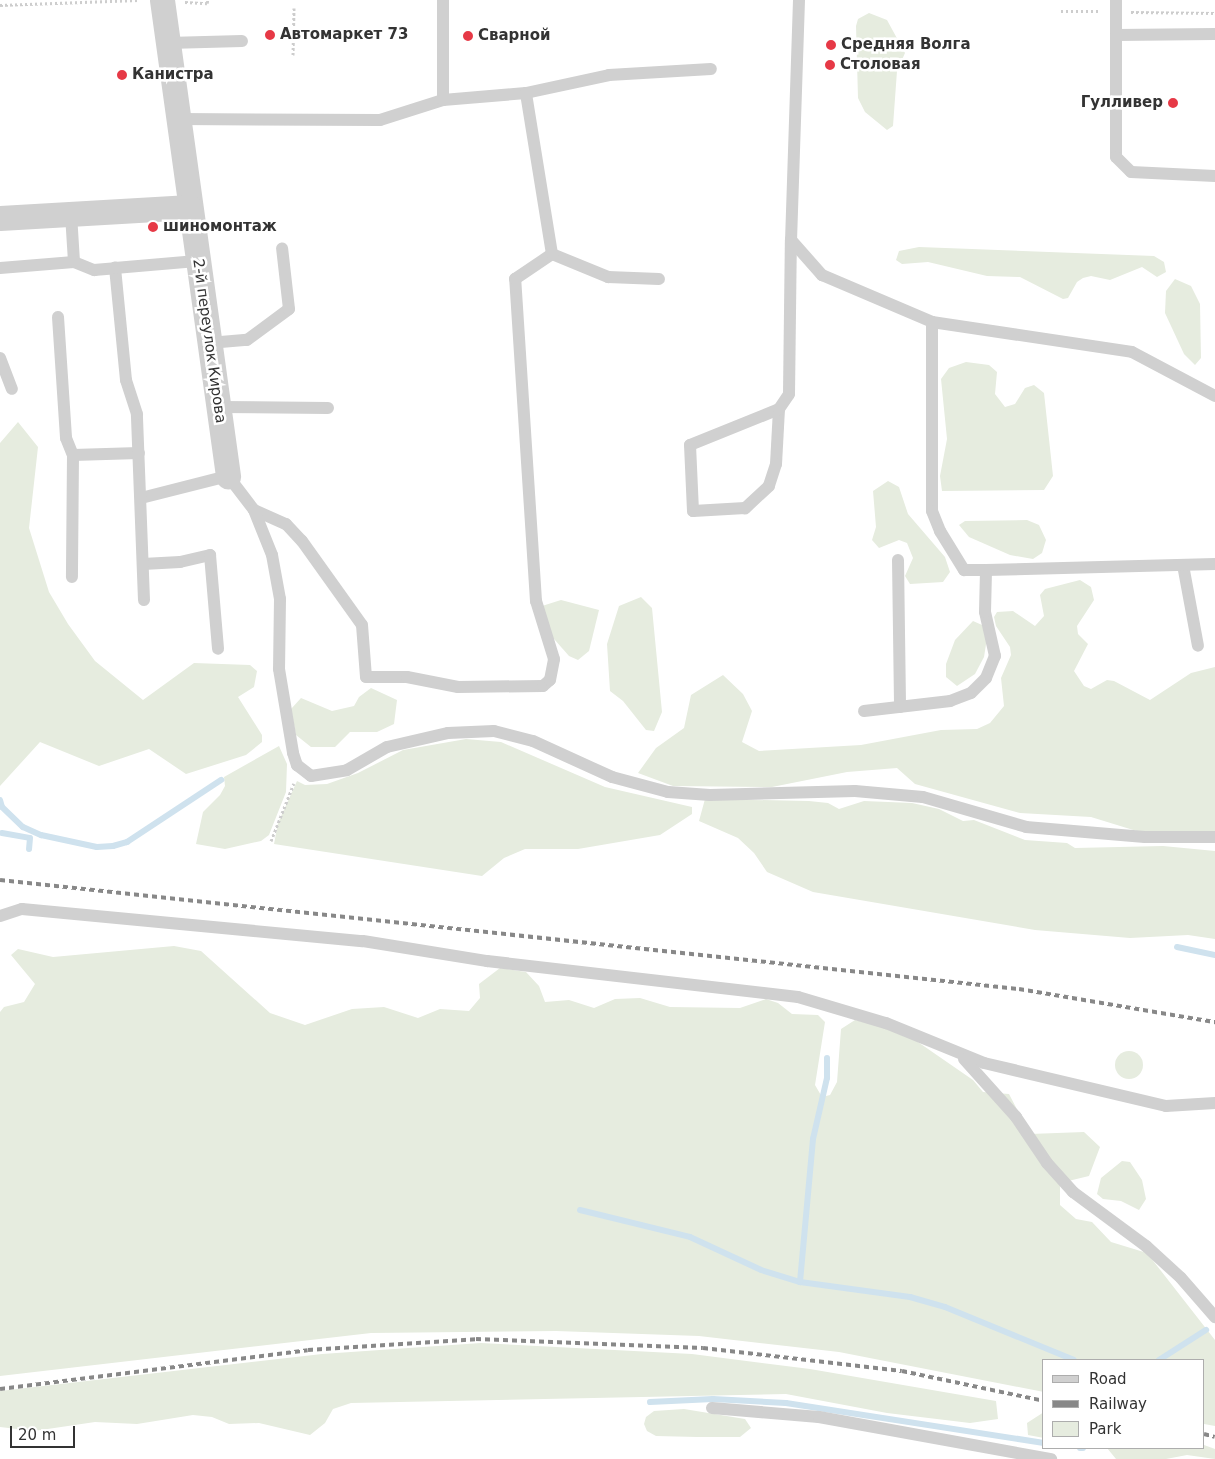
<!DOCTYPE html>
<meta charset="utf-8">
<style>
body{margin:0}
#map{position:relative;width:1215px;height:1459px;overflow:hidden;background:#fff;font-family:"DejaVu Sans",sans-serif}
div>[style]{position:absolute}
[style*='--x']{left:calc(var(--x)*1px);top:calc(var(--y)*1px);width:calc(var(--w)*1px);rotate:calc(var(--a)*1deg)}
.green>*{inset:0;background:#e6ecdf}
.round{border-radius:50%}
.stream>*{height:6px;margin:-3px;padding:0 3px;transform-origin:3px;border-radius:3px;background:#cfe2ee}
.path>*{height:3px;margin-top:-1.5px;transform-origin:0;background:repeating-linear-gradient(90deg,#cdcdcd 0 2.5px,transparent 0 5px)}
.service>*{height:12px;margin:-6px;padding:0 6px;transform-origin:6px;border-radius:6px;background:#d0d0d0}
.minor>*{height:25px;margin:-12.5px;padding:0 12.5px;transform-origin:12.5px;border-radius:12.5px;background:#d0d0d0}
.rail>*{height:4px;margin-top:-2px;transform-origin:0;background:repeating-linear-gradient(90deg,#888 0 5px,transparent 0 9px)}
.dots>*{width:14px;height:14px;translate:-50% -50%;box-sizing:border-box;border:2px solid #fff;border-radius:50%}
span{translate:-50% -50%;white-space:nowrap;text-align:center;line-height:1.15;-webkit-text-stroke:5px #fff;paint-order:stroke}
.poi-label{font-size:15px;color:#333;font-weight:700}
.left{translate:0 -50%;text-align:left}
.right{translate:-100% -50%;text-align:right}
.street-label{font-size:15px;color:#333}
.legend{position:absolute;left:1042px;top:1359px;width:162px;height:90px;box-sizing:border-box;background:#fff;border:1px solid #adadad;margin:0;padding:6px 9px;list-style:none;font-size:15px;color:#333}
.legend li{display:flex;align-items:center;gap:10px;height:25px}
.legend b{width:25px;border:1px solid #adadad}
.scale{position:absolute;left:10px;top:1426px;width:65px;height:22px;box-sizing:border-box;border:2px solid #333;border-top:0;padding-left:6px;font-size:15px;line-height:18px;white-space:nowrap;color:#333;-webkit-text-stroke:4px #fff;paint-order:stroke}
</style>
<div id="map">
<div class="green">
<i style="clip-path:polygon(869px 13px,887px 20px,905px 53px,897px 71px,893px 126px,887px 130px,865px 112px,858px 98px,856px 26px,858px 19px)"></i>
<i style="clip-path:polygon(919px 247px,1154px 256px,1164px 262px,1166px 272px,1157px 277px,1142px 267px,1110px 280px,1091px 276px,1083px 278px,1077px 282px,1068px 298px,1063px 299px,1020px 277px,987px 276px,928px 262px,902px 264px,896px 260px,899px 251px)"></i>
<i style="clip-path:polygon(1175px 279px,1191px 286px,1200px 304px,1201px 358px,1195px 365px,1184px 354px,1165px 313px,1166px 291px)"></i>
<i style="clip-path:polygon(966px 362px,989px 365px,997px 372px,995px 394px,1005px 407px,1015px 404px,1025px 388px,1034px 385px,1044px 393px,1053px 476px,1044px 490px,942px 491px,940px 476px,947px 439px,941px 379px,949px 368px)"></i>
<i style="clip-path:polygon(18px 422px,38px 447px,29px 528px,49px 592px,68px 624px,95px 661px,143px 700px,194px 663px,250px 665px,257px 671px,254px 687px,238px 697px,262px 735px,262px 742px,246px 755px,186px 774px,149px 749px,99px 766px,40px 742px,0 786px,0 443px)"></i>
<i style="clip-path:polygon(888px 481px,899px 487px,908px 514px,945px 557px,950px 572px,943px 582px,910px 584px,905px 576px,913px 558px,907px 543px,899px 540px,879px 548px,872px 540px,876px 527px,873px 491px)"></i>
<i style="clip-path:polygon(1027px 520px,1039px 525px,1046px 540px,1042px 553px,1033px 559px,1010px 555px,969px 537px,959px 525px,965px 521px)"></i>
<i style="clip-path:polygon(1080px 580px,1091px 587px,1094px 600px,1077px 626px,1078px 634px,1088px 644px,1074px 671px,1084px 686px,1091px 689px,1107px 680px,1114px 681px,1150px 700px,1191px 673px,1215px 667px,1215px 832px,1143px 833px,1091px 817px,1020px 813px,915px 784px,897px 768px,847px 772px,772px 787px,673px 786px,638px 773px,656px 748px,684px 728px,691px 695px,723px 675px,743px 694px,752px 711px,742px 742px,759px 751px,861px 745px,941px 730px,977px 729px,990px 723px,1004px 706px,1001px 678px,1011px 655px,1010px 647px,996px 626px,994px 617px,997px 612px,1013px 611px,1035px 626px,1044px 616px,1040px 595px,1045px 589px)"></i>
<i style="clip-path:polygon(641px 597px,652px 608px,662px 712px,654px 731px,646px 730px,623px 701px,610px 691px,607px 644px,619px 606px)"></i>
<i style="clip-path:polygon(561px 600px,599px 610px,589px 651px,578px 660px,569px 656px,547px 631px,542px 606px)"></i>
<i style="clip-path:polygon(973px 621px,982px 625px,987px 638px,984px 657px,975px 674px,957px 686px,946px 677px,946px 664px,955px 640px)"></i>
<i style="clip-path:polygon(371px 688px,397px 700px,394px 724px,377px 732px,350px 732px,335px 747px,311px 747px,296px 735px,291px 709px,301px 698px,332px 711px,354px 706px,359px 697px)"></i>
<i style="clip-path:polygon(466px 739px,501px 742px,605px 787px,692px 807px,692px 814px,660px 835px,578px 849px,525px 849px,504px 858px,482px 876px,274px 844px,278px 823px,297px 781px,305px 785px,327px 784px,358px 773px,403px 750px)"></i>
<i style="clip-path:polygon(279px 746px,287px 764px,286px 792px,269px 835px,261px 841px,225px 849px,196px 844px,203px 812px,220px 795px,225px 786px,224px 777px)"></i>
<i style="clip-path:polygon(705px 799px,809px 801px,828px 803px,839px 809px,864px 801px,912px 803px,939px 809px,963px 821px,974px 820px,1025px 840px,1067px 843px,1075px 848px,1163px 846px,1215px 851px,1215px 939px,1188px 935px,1130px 938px,1035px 930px,813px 892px,767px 872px,754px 853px,738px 838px,699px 821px)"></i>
<i style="clip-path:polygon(174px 946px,201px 951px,270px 1013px,305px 1025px,352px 1009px,384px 1007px,418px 1018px,440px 1009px,469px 1011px,480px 998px,479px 984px,500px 968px,526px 972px,539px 986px,545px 1002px,569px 1000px,594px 1008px,615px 999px,640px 998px,670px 1007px,740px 1008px,766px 999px,778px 1003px,792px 1014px,818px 1015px,825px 1022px,815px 1085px,822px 1097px,830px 1095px,837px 1082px,841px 1029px,855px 1020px,882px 1026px,915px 1040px,973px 1080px,983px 1092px,1009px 1094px,1030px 1134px,1084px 1132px,1100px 1147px,1089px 1176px,1060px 1183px,1060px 1205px,1076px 1219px,1092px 1222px,1111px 1242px,1147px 1253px,1215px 1340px,1215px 1426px,1204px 1424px,1204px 1360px,1044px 1360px,1044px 1392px,839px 1352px,699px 1336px,556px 1331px,371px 1333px,0 1376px,0 1012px,4px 1007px,24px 1002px,35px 984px,11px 955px,18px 949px,53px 957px)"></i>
<i class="round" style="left:1115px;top:1051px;width:28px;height:28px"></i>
<i style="clip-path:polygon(1122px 1161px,1130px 1162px,1142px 1180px,1146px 1199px,1139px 1210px,1121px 1201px,1103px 1199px,1097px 1194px,1101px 1178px)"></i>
<i style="clip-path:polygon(481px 1343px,692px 1354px,810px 1369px,996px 1401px,998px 1419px,970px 1423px,887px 1413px,786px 1394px,351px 1403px,333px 1409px,325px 1423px,310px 1435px,259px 1423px,229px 1424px,212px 1417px,193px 1415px,137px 1424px,95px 1422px,34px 1431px,0 1427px,0 1391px,322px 1354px)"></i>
<i style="clip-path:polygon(684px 1409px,745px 1419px,751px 1428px,740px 1437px,697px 1437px,656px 1436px,647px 1431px,644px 1424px,646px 1417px,654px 1411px)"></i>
<i style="clip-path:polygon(1044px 1412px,1044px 1438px,1028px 1435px,1027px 1423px)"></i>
<i style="clip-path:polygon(1204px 1445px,1215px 1449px,1215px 1459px,1187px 1455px,1166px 1459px,1116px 1459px,1107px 1448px)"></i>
</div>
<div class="stream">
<i style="--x:0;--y:800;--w:7;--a:74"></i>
<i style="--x:2;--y:807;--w:29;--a:44"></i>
<i style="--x:23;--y:827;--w:20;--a:24"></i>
<i style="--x:41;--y:835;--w:57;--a:12.1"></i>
<i style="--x:97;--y:847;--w:16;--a:-4"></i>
<i style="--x:113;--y:846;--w:15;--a:-16"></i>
<i style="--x:127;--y:842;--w:113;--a:-33.4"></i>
<i style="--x:2;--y:833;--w:28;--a:10"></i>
<i style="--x:30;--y:838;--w:11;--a:95"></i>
<i style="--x:1177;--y:947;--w:39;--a:12"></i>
<i style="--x:580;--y:1210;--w:113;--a:13.8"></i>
<i style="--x:690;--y:1237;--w:78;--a:24.9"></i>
<i style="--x:761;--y:1270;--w:41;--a:17.1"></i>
<i style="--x:800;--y:1282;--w:111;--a:7.8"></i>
<i style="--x:910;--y:1297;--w:36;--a:16"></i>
<i style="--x:945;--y:1307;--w:139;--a:22.3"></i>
<i style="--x:800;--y:1282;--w:144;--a:-84.8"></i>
<i style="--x:813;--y:1139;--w:63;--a:-77.1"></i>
<i style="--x:827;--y:1078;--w:20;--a:-90"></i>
<i style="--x:1159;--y:1360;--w:56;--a:-32.6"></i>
<i style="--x:650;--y:1402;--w:63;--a:-2.7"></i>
<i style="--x:713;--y:1399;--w:73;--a:3.1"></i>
<i style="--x:786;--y:1403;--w:261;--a:8.8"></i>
<i style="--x:1080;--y:1448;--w:3;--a:0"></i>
</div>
<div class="path">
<i style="--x:185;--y:2;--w:22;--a:3"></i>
<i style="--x:207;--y:3;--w:3;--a:-72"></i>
<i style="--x:0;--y:5;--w:139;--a:-2.1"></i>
<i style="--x:1061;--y:11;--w:39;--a:0"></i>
<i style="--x:1131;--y:12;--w:84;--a:0.7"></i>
<i style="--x:293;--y:55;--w:47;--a:-88.8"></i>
<i style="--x:271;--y:841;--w:62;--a:-68.4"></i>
</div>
<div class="service">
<i style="--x:443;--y:0;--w:100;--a:90"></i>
<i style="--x:799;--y:0;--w:240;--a:91.9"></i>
<i style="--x:791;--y:240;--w:47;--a:48.5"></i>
<i style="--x:822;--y:275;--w:120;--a:23.1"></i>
<i style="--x:932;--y:322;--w:202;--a:8.5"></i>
<i style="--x:1132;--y:352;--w:94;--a:27.9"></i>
<i style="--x:1116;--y:0;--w:157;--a:90"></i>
<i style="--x:1116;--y:157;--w:21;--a:45"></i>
<i style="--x:1131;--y:172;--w:84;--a:2.7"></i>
<i style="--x:1116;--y:35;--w:99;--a:-0.6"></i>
<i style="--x:168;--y:43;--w:74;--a:-1.5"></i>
<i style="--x:178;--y:119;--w:202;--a:0.3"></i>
<i style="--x:380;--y:120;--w:66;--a:-17.6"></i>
<i style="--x:443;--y:100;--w:83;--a:-4.8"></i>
<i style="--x:526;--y:93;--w:85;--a:-12.2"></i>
<i style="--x:609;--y:75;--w:102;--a:-3.4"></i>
<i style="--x:71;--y:214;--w:48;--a:86.4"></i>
<i style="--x:552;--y:254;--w:61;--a:22.3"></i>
<i style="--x:608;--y:277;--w:51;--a:2.2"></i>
<i style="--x:0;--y:268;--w:74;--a:-4.6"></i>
<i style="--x:74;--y:262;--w:22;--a:22"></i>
<i style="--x:94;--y:270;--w:21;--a:-5"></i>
<i style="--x:58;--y:317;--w:121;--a:86.2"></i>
<i style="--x:66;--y:438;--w:18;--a:68"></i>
<i style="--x:73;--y:455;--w:122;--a:90.5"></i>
<i style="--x:932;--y:322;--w:189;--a:90"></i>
<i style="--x:932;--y:511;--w:22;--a:68"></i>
<i style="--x:940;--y:531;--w:46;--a:58.4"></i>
<i style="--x:964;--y:570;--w:22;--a:0"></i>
<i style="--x:209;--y:343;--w:38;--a:-5"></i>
<i style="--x:247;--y:340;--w:52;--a:-36.4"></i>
<i style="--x:289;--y:309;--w:61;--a:-96.5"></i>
<i style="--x:0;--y:358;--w:33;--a:69"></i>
<i style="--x:218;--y:407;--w:110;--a:0.5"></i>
<i style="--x:779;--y:409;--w:55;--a:93.1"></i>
<i style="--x:776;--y:464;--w:23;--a:108"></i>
<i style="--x:769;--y:486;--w:33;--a:137"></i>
<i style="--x:745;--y:508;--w:52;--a:176.7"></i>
<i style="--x:693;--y:511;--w:66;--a:-92.6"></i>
<i style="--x:690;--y:445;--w:96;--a:-22"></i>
<i style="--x:779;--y:409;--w:18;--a:-56"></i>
<i style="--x:789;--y:394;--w:154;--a:-89.3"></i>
<i style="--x:73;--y:455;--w:66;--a:-1.7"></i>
<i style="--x:141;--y:498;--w:90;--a:-14.2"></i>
<i style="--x:228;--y:476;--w:43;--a:52.6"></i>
<i style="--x:254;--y:510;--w:35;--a:24"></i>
<i style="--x:286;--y:524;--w:23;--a:47"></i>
<i style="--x:302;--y:541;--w:103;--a:54.5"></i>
<i style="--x:362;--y:625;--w:52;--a:85.6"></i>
<i style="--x:366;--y:677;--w:41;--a:0"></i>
<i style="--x:407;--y:677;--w:52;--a:11.1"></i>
<i style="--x:458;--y:687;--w:85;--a:-0.7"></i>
<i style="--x:543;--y:686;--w:9;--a:-41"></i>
<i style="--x:550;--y:680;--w:21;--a:-79"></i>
<i style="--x:554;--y:659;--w:61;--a:-107.2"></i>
<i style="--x:536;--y:601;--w:323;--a:-93.7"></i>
<i style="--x:515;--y:279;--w:45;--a:-34"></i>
<i style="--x:552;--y:254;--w:163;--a:-99.2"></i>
<i style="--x:254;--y:510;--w:48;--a:68.2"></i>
<i style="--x:272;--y:555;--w:45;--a:79.7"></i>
<i style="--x:280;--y:599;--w:70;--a:90.8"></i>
<i style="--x:279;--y:669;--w:85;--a:80.5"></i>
<i style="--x:293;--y:753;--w:13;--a:72"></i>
<i style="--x:297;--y:765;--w:18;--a:38"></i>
<i style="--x:311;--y:776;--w:36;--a:-9"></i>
<i style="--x:347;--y:770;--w:46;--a:-29.9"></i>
<i style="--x:387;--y:747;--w:63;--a:-12.9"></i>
<i style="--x:448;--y:733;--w:46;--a:-2.5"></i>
<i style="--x:494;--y:731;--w:40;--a:14.4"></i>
<i style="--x:533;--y:741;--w:87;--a:24.5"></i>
<i style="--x:612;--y:777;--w:58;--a:15"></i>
<i style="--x:668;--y:792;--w:42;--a:4.1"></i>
<i style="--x:710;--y:795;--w:145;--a:-1.6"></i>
<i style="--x:855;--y:791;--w:68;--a:5"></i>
<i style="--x:923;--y:797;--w:107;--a:16.2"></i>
<i style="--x:1026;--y:827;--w:119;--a:4.8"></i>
<i style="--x:1145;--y:837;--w:70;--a:0"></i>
<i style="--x:898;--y:560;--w:147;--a:89.2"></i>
<i style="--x:143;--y:564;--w:37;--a:-3"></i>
<i style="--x:180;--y:562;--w:31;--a:-13"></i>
<i style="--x:210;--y:555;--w:94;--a:85.1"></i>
<i style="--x:1183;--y:565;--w:82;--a:79.5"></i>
<i style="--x:144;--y:600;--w:186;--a:-92.2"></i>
<i style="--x:137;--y:414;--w:36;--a:-108"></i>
<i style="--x:126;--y:380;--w:113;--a:-95.6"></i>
<i style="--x:115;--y:268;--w:82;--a:-4.9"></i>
<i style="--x:864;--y:711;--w:87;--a:-6.6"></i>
<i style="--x:950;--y:701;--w:22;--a:-21"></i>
<i style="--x:971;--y:693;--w:21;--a:-45"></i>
<i style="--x:986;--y:678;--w:24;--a:-68"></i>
<i style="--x:995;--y:656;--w:45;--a:-102.8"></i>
<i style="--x:985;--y:612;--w:42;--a:-88.6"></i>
<i style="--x:986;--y:570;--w:229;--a:-1.5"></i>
<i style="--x:0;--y:916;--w:23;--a:-18"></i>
<i style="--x:22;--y:909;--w:342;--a:5.4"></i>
<i style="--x:363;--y:941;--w:126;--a:9.2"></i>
<i style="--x:487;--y:961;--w:313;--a:6.6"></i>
<i style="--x:798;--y:997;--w:92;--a:16.5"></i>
<i style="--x:886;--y:1023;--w:106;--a:22.2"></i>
<i style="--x:984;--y:1063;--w:187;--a:13.3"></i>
<i style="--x:1166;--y:1106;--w:49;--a:-3.5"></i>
<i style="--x:964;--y:1059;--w:78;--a:48.1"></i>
<i style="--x:1016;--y:1117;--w:55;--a:56"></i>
<i style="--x:1047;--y:1163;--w:39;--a:48"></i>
<i style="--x:1073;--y:1192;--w:91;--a:36.5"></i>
<i style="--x:1146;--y:1246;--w:47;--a:42.4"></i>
<i style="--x:1181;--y:1278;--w:52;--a:48.9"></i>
<i style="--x:712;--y:1408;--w:107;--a:4.8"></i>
<i style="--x:819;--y:1417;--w:236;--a:10.3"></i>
</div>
<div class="minor">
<i style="--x:162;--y:0;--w:481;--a:82.1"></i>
<i style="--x:0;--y:218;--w:190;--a:-3.3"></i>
</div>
<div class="rail">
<i style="--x:0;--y:880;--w:1025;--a:6.11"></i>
<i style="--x:1019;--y:989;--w:199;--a:9.6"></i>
<i style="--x:0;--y:1389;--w:310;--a:-7.2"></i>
<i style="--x:308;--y:1350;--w:168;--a:-3.7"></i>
<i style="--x:476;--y:1339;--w:227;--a:2.3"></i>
<i style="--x:703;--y:1348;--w:200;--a:6.6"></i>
<i style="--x:902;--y:1371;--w:145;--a:11.9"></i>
<i style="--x:1204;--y:1434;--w:11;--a:15"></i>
</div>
<div class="dots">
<i style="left:270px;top:35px;background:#e63946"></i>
<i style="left:468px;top:36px;background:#e63946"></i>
<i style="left:831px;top:45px;background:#e63946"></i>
<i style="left:830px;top:65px;background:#e63946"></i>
<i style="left:122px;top:75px;background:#e63946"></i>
<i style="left:1173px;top:103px;background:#e63946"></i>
<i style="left:153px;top:227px;background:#e63946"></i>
</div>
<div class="poi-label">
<span class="left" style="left:280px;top:35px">Автомаркет 73</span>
<span class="left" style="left:478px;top:36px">Сварной</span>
<span class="left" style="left:841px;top:45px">Средняя Волга</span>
<span class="left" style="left:840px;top:65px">Столовая</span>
<span class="left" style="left:132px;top:75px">Канистра</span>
<span class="right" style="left:1163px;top:103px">Гулливер</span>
<span class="left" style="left:163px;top:227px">шиномонтаж</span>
</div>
<div class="street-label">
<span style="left:209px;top:341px;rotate:82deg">2-й переулок Кирова</span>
</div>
<ul class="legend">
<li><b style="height:6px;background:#d0d0d0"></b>Road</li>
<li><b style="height:6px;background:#888"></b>Railway</li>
<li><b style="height:14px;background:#e6ecdf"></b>Park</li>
</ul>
<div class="scale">20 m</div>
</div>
